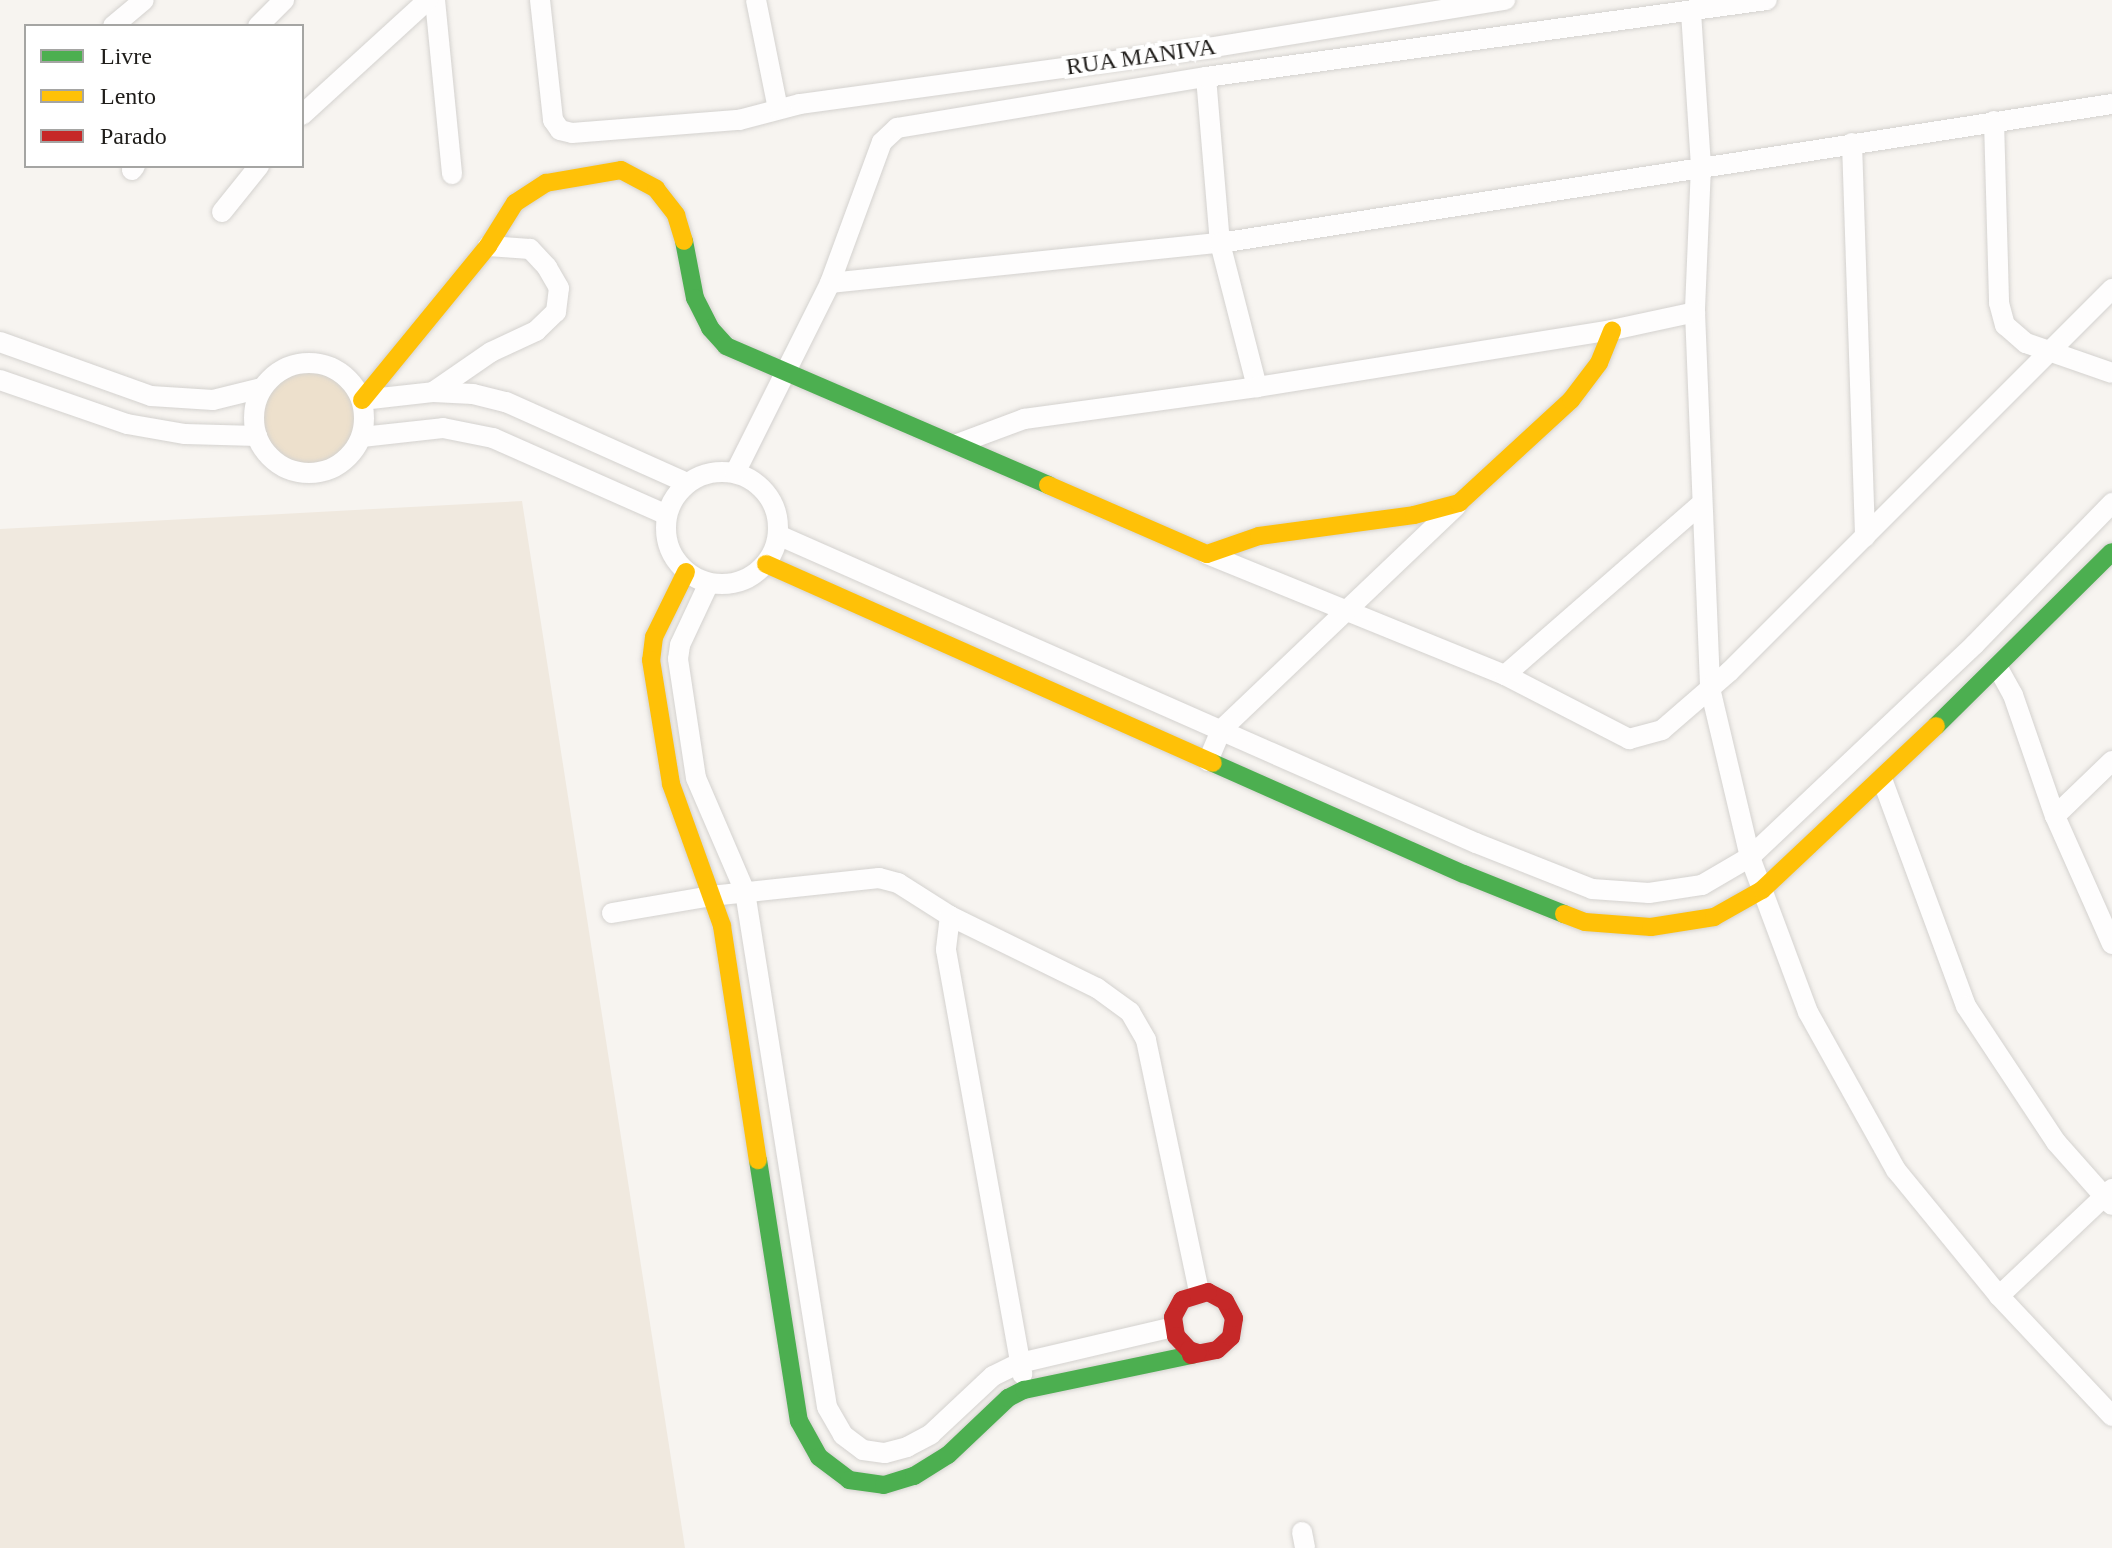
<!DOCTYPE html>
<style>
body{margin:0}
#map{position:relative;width:2112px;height:1548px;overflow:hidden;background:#f7f4f0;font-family:"Times New Roman",serif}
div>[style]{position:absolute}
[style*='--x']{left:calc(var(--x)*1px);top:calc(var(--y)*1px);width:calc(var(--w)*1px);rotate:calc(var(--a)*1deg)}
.built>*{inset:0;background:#f0e9df}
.green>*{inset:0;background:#ede0cc}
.round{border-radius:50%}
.roads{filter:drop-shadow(0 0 2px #d4d2cf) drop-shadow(0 0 2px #d4d2cf)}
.street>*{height:20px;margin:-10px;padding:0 10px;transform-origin:10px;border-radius:10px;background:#fefdfd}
.street>.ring{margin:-10px;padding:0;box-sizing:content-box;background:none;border:20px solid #fefdfd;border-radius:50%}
.fast>*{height:18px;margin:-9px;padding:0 9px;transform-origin:9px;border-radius:9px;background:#4caf50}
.slow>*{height:18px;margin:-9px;padding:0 9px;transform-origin:9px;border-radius:9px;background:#ffc107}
.jam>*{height:18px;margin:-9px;padding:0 9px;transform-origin:9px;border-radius:9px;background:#c62828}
span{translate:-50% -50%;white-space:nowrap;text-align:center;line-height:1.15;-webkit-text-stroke:8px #fff;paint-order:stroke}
.street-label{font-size:24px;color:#1f1d1a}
.legend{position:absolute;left:24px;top:24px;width:280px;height:144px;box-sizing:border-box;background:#fff;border:2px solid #a5a5a3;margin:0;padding:10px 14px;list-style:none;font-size:24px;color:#1f1d1a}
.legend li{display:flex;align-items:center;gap:16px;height:40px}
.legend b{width:40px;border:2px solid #a5a5a3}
</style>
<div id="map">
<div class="built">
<i style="clip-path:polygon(522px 501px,685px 1548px,0 1548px,0 529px)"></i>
</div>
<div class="green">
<i class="round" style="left:263px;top:371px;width:94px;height:94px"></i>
</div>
<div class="roads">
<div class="street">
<i style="--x:435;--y:0;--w:175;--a:84.4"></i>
<i style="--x:540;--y:0;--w:121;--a:83.8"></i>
<i style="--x:553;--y:120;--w:12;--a:55"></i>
<i style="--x:560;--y:130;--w:12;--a:14"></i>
<i style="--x:572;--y:133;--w:168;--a:-4.5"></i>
<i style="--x:739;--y:120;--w:63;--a:-14.7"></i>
<i style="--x:800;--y:104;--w:418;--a:-7.8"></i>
<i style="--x:1214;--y:47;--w:295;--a:-9.2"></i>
<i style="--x:756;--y:0;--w:111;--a:78.6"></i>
<i style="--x:1691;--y:12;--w:154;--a:86.3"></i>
<i style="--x:1701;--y:166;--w:146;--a:92.4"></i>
<i style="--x:1695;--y:312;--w:376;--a:87.7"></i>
<i style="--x:1710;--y:688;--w:174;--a:76.7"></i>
<i style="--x:1750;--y:857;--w:165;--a:69.5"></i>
<i style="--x:1808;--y:1012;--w:181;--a:60.9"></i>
<i style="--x:1896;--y:1170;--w:163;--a:50.7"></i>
<i style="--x:1999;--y:1296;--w:165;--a:46.7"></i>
<i style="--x:113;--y:26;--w:40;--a:-40"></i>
<i style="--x:258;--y:26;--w:37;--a:-45"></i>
<i style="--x:1206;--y:77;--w:167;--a:85.2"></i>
<i style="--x:1220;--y:243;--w:149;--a:75.6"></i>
<i style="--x:302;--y:115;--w:171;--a:-42.4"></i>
<i style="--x:1994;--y:121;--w:182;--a:88.4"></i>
<i style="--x:1999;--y:303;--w:23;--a:75"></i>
<i style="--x:2005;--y:325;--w:28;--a:41"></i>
<i style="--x:2026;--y:343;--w:91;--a:19.2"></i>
<i style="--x:1852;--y:143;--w:394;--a:88.1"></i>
<i style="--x:132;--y:170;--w:5;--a:-53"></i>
<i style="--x:222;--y:212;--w:59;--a:-51.2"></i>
<i style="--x:830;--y:283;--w:392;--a:-5.9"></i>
<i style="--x:1220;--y:243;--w:903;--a:-8.86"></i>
<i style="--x:0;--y:342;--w:160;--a:19.7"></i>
<i style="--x:151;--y:396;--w:62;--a:3.7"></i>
<i style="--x:213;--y:400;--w:50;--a:-13.8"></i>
<i class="ring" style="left:254px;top:363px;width:90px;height:90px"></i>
<i style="--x:0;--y:380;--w:134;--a:19.1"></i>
<i style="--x:127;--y:424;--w:59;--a:9.8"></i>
<i style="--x:185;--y:434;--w:72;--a:1.6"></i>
<i style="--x:433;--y:392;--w:70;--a:-34.6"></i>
<i style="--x:491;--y:352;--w:50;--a:-25"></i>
<i style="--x:536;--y:331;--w:28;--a:-44"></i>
<i style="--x:556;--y:312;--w:24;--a:-83"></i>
<i style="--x:559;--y:288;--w:24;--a:-120"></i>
<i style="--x:547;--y:267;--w:25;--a:-133"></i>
<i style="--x:530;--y:249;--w:42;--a:-175.9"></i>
<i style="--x:362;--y:400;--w:71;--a:-6.4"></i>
<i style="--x:433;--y:392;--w:40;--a:2.9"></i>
<i style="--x:473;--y:394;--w:34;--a:14"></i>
<i style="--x:506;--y:402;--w:198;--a:24.1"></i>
<i style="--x:362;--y:437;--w:81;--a:-6.3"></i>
<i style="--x:443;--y:428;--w:51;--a:11.3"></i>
<i style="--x:493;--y:438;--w:190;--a:23.9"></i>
<i style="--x:957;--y:444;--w:72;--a:-20.5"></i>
<i style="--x:1024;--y:419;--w:235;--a:-7.8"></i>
<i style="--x:1257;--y:387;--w:360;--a:-9.1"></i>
<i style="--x:1612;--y:330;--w:85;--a:-12.2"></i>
<i class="ring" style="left:666px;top:472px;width:92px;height:92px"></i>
<i style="--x:735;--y:473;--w:212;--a:-63.4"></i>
<i style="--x:830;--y:283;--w:150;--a:-69.8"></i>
<i style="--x:882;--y:142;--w:21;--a:-43"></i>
<i style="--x:897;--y:128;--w:313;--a:-9.4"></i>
<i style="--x:1206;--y:77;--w:566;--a:-7.82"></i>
<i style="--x:778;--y:535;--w:763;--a:23.81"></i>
<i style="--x:1476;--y:843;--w:125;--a:21.6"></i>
<i style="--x:1592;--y:889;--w:57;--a:4"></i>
<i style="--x:1649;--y:893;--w:54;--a:-8.6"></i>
<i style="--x:1702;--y:885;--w:56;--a:-30.3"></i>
<i style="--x:1750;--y:857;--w:310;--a:-43.4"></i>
<i style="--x:1975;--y:644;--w:197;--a:-45.8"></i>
<i style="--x:1207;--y:554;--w:322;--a:22.1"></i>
<i style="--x:1505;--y:675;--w:140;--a:27.3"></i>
<i style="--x:1629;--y:739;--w:34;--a:-15"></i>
<i style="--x:1662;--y:730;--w:89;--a:-40.9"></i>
<i style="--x:1729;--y:672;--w:542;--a:-45"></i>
<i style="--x:709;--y:583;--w:68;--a:115.1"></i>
<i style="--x:680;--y:645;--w:14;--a:98"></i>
<i style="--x:678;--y:659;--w:120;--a:81.4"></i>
<i style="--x:696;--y:778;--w:124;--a:66.7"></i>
<i style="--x:745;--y:892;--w:521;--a:80.95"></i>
<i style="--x:827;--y:1407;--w:32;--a:60"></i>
<i style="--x:843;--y:1435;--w:25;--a:37"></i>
<i style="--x:863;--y:1450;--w:22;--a:8"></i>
<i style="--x:885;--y:1453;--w:23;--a:-15"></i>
<i style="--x:907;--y:1447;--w:27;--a:-28"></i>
<i style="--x:931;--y:1434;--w:85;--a:-43.1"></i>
<i style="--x:993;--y:1376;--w:30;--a:-26"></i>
<i style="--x:1020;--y:1363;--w:157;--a:-13.2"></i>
<i style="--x:1998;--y:668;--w:31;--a:61"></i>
<i style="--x:2013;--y:695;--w:128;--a:70.9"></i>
<i style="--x:2055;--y:816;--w:140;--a:66"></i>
<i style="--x:1505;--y:675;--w:259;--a:-41.1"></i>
<i style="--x:1208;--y:761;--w:34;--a:-67"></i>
<i style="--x:1221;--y:730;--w:325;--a:-43.6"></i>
<i style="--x:1882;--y:779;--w:242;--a:69.7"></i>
<i style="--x:1966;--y:1006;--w:163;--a:56.5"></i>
<i style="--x:2056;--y:1142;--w:84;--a:48.4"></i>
<i style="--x:2055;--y:816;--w:79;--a:-44"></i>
<i style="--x:612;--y:913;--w:100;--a:-9.7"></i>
<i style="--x:711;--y:896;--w:169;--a:-6.1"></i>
<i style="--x:879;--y:878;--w:20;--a:15"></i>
<i style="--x:898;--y:883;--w:62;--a:32.4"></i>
<i style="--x:950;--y:916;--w:164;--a:26.1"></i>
<i style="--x:1097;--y:988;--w:41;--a:36"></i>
<i style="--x:1130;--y:1012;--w:32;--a:60"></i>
<i style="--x:1146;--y:1040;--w:258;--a:78.1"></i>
<i style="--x:950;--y:916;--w:34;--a:97"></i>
<i style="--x:946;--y:950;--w:431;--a:79.8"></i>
<i style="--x:1999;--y:1296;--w:156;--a:-43.4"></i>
<i style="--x:1302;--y:1532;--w:16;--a:79"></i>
</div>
<div class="fast">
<i style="--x:684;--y:241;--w:58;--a:79.1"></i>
<i style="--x:695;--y:298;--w:34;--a:63"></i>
<i style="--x:710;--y:328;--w:24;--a:48"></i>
<i style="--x:726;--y:346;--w:351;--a:23.3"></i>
<i style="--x:1936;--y:726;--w:247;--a:-44.7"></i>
<i style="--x:1213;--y:763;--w:274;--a:23.9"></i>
<i style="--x:1464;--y:874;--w:108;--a:21.8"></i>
<i style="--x:758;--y:1160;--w:264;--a:81.1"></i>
<i style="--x:799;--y:1421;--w:41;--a:60.9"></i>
<i style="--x:819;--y:1457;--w:38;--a:37"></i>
<i style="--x:849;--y:1480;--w:35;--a:8"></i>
<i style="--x:884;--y:1485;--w:31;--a:-17"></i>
<i style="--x:914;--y:1476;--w:40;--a:-32"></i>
<i style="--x:948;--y:1455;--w:83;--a:-43.5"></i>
<i style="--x:1008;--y:1398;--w:18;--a:-27"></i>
<i style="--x:1024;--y:1390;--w:171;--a:-11.8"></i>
</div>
<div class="slow">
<i style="--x:362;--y:400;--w:199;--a:-50.7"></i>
<i style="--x:488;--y:246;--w:51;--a:-57.9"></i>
<i style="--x:515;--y:203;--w:37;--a:-33"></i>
<i style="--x:546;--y:183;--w:76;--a:-9.8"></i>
<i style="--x:621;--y:170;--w:40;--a:28"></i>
<i style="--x:656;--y:189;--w:33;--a:52"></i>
<i style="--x:676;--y:215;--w:27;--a:73"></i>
<i style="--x:1048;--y:485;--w:173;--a:23.5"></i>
<i style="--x:1207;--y:554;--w:55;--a:-19.1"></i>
<i style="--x:1259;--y:536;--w:156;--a:-7.7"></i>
<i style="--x:1414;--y:515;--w:47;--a:-14.9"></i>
<i style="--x:1459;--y:503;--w:152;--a:-42.6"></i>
<i style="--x:1571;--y:400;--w:46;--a:-52.9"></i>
<i style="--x:1599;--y:363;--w:35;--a:-68"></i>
<i style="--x:766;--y:564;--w:489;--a:24"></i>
<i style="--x:686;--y:572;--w:72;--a:116.2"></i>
<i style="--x:654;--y:637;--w:23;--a:97"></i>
<i style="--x:651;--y:660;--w:126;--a:80.8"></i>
<i style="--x:671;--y:784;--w:151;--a:70.2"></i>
<i style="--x:722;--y:926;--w:237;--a:81.3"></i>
<i style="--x:1564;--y:914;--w:22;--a:21"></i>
<i style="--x:1585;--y:922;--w:66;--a:4.3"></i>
<i style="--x:1651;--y:927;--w:64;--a:-9"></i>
<i style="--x:1714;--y:917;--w:55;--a:-29.4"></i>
<i style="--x:1762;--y:890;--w:239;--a:-43.3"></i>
</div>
<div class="jam">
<i style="--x:1191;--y:1355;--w:26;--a:-11"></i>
<i style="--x:1217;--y:1350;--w:19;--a:-43"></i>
<i style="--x:1231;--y:1337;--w:19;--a:-81"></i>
<i style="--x:1234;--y:1318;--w:19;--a:-118"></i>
<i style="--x:1225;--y:1301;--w:19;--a:-152"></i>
<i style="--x:1208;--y:1292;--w:27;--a:163"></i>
<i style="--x:1182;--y:1300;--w:19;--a:118"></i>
<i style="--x:1173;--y:1317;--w:19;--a:81"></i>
<i style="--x:1176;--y:1336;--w:19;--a:47"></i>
<i style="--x:1189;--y:1350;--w:9;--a:18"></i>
</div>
</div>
<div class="street-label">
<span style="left:1141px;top:57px;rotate:-8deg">RUA MANIVA</span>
</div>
<ul class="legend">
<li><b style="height:10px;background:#4caf50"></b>Livre</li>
<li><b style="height:10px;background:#ffc107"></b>Lento</li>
<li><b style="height:10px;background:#c62828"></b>Parado</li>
</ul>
</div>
